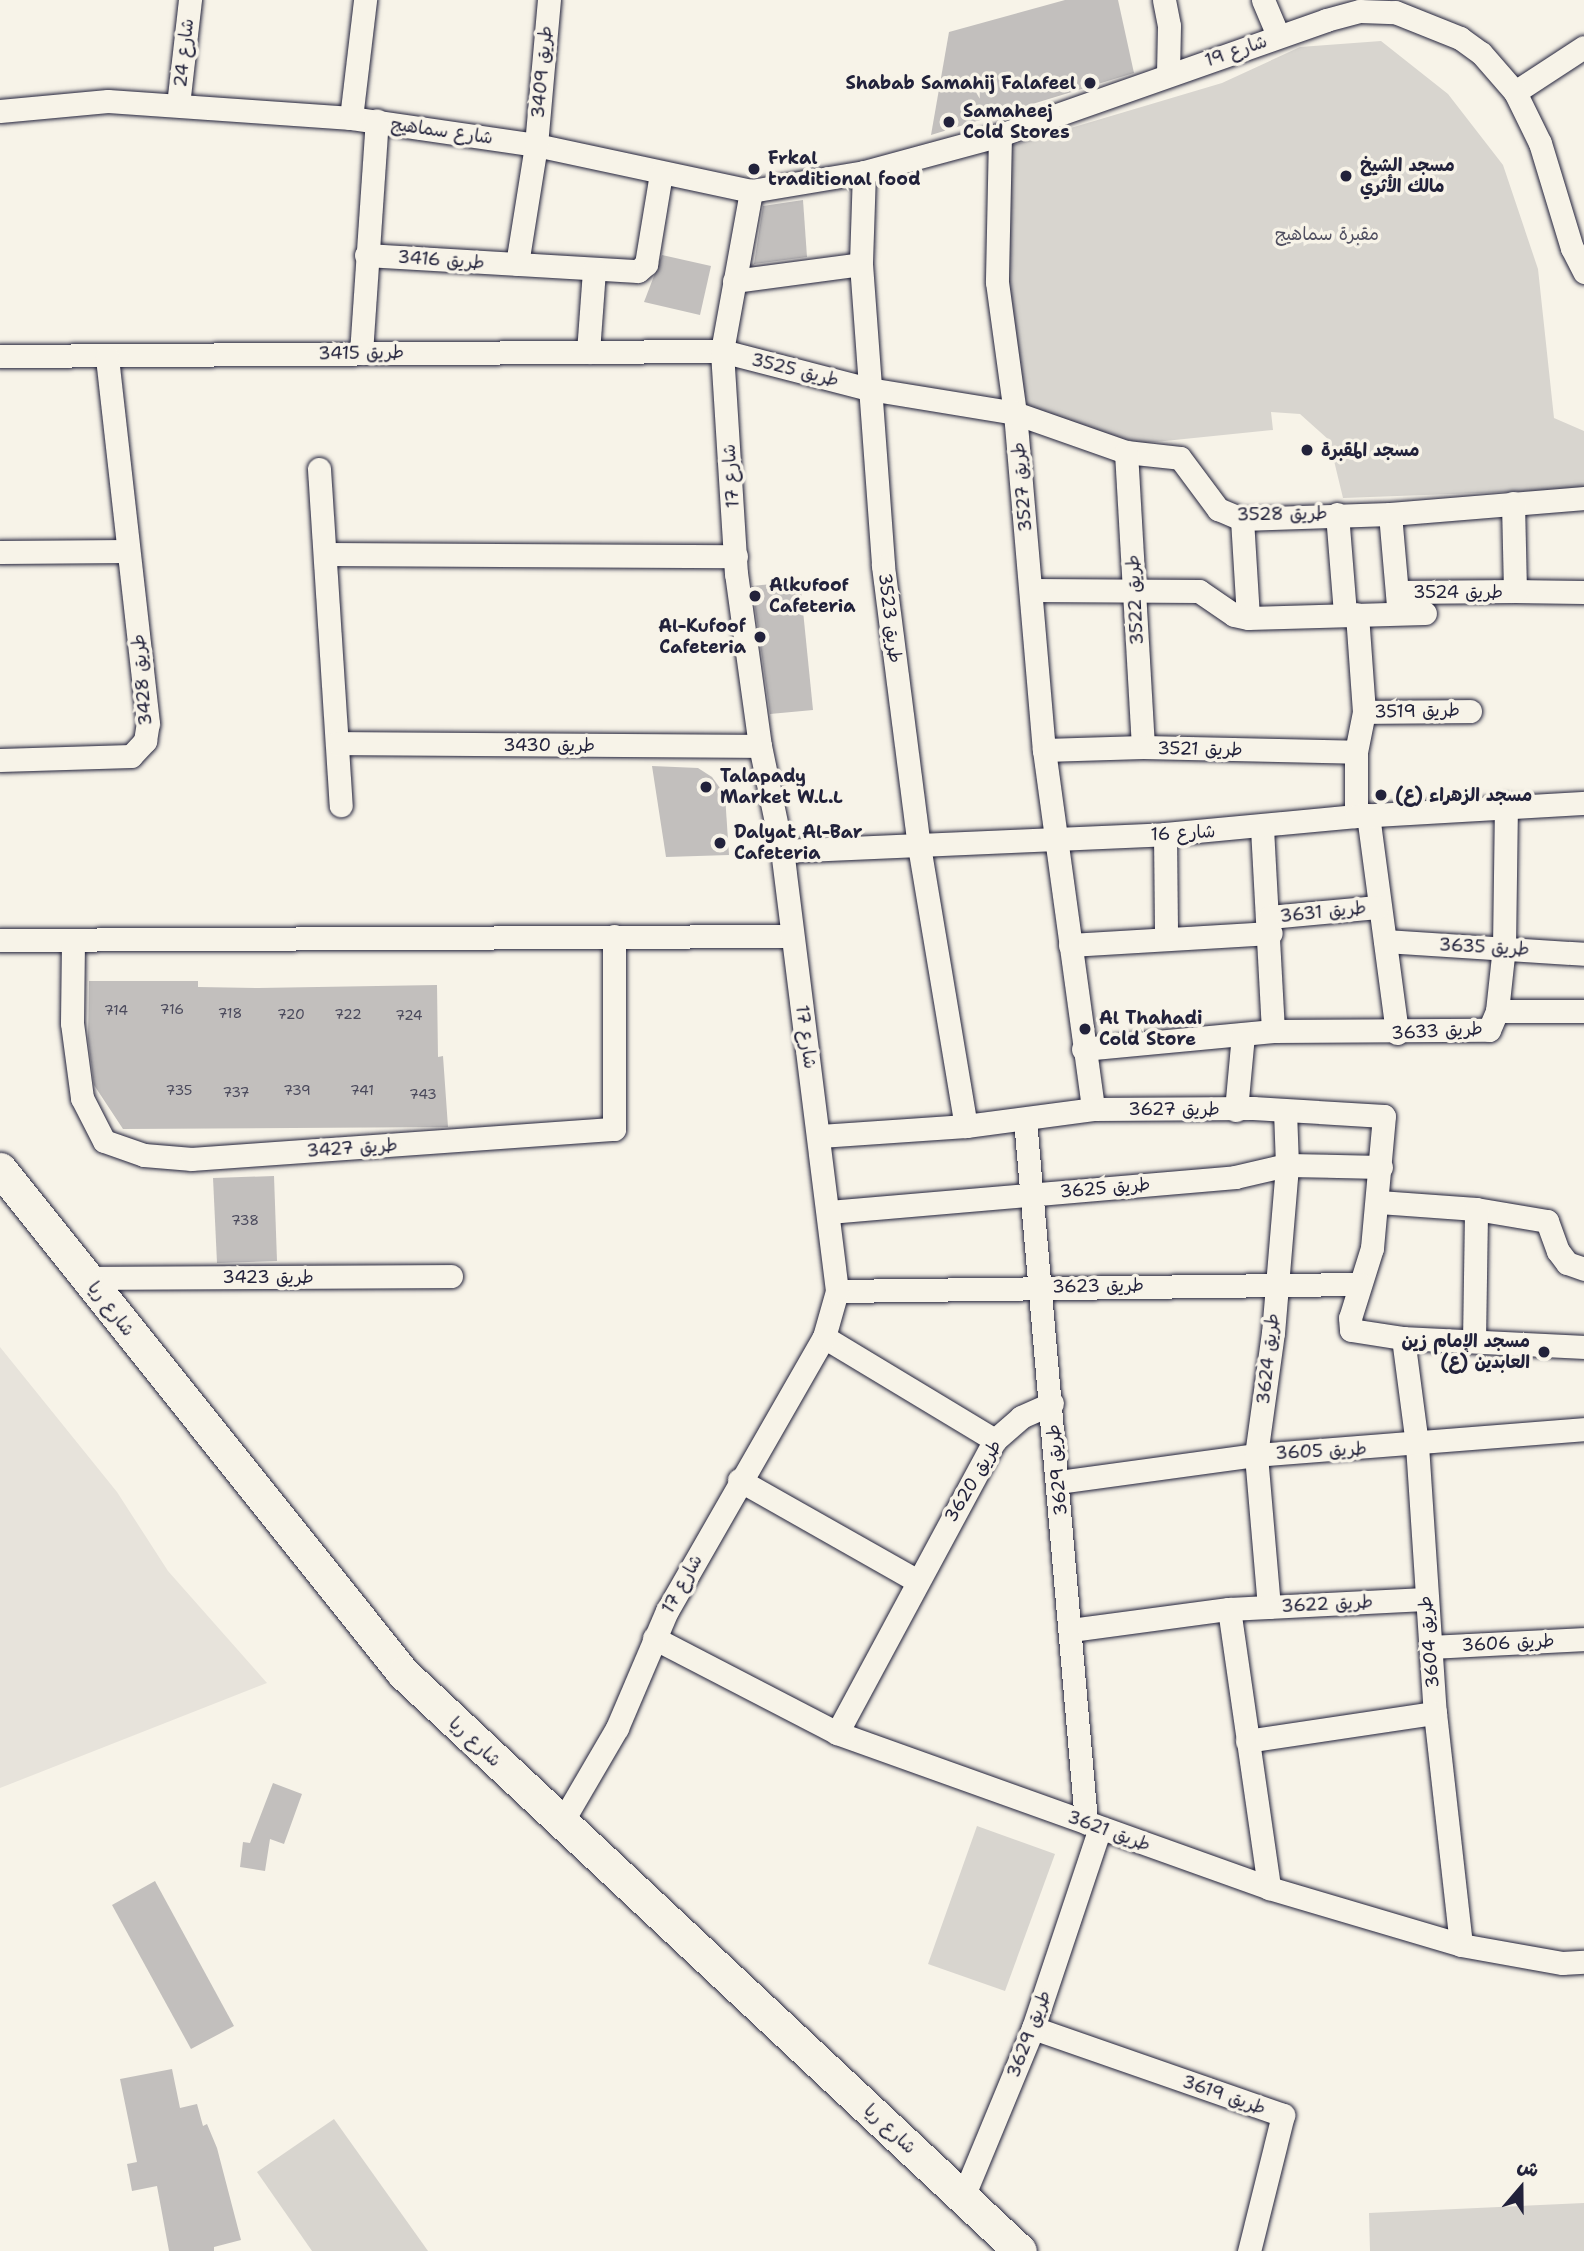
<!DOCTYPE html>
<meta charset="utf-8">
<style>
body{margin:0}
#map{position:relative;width:1584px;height:2251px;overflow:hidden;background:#f7f3e8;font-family:"Shantell Sans","Playpen Sans Arabic",sans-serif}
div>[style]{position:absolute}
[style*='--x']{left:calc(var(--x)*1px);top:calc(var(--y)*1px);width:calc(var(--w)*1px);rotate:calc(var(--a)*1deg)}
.built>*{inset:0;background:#e7e3db}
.green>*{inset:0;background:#d8d5cf}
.building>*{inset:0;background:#c2bfbd}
.roads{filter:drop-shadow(0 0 2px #22223b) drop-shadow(0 0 2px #22223b)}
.street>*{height:23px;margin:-11.5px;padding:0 11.5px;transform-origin:11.5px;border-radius:11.5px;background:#f7f3e8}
.secondary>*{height:33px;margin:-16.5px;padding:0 16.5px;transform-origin:16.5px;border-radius:16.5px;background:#f7f3e8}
.dots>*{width:19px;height:19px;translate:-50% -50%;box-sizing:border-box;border:4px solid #f7f3e8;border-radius:50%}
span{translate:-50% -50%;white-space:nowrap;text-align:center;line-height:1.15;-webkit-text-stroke:7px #f7f3e8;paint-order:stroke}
.number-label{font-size:14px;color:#4a495c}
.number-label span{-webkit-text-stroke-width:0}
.street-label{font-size:18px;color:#22223b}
.poi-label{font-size:18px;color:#22223b;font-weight:700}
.right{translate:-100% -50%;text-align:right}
.left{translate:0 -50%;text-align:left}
.park-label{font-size:18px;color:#504f60}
.north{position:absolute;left:1486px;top:2153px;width:70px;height:70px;-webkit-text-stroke:5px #f7f3e8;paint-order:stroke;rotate:20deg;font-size:19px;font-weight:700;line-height:28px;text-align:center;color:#22223b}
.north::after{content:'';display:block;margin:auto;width:24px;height:32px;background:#22223b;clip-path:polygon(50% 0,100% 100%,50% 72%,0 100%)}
</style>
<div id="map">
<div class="built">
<i style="clip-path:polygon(0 1347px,117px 1492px,168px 1571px,267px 1683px,0 1788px)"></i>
</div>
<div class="green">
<i style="clip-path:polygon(1381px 41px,1448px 94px,1503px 165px,1538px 269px,1554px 418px,1584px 431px,1584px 489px,1343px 498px,1329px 440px,1300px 414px,1271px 412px,1273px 430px,1145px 443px,1032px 426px,1011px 335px,999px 229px,1003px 148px,1222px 83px,1300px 47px)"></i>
<i style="clip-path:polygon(977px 1826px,1055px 1854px,1005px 1991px,928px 1964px)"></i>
<i style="clip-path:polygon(334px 2119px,428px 2251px,312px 2251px,257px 2172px)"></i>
<i style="clip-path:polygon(1584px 2203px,1584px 2251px,1370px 2251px,1369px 2213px)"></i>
</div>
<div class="building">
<i style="clip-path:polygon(1065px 0,1118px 0,1134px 73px,931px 135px,949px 32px)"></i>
<i style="clip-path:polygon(803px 200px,807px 257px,754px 264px,763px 206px)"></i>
<i style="clip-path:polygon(662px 255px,711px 266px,700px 315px,644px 302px)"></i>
<i style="clip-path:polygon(800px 581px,813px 710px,770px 714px,752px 586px)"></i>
<i style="clip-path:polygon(652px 766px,698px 768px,712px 777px,725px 795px,729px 855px,666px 857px)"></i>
<i style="clip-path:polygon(89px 981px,198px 981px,198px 987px,258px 988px,437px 985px,438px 1057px,443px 1056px,448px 1127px,123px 1129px,94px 1085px,88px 1039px)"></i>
<i style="clip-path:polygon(274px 1176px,277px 1261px,217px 1263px,213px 1178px)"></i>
<i style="clip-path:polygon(273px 1783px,302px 1794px,284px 1844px,270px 1839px,265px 1871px,240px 1867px,243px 1842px,250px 1843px)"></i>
<i style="clip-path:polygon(155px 1881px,234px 2026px,191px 2049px,112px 1905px)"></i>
<i style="clip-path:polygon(172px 2069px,180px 2108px,197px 2104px,203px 2126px,207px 2124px,217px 2148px,241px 2240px,214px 2247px,214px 2251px,169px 2251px,157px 2186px,132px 2191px,127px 2164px,137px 2162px,120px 2079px)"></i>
</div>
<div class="roads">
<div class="street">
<i style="--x:1164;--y:0;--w:26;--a:79"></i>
<i style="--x:1169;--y:26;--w:49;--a:91.2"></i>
<i style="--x:1263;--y:0;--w:39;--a:67"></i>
<i style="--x:1515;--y:92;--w:82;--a:-33.1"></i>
<i style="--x:178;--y:105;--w:106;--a:-83.5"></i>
<i style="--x:0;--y:111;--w:108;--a:-5.3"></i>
<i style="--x:108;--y:101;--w:244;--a:4"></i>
<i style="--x:351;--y:118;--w:187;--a:8.3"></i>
<i style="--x:536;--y:145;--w:220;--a:12.1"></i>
<i style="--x:751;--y:191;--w:115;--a:-9.5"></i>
<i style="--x:864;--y:172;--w:141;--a:-15.2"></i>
<i style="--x:1000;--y:135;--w:346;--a:-19.4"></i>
<i style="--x:1326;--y:20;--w:35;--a:-15"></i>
<i style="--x:1360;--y:11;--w:35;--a:2"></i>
<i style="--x:1395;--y:12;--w:70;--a:21.8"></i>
<i style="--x:1460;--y:38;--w:26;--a:36"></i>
<i style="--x:1481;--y:53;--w:52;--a:48.9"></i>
<i style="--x:1515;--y:92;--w:57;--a:63.9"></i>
<i style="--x:1540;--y:143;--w:110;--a:73.1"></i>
<i style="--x:1572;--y:248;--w:27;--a:63"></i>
<i style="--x:351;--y:118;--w:119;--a:-83.2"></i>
<i style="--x:1000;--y:135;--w:147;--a:91.2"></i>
<i style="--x:997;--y:282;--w:132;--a:82.2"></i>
<i style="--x:1015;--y:413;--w:338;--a:85.1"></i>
<i style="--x:1044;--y:750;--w:362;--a:82.2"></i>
<i style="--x:864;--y:172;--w:92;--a:91.9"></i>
<i style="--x:861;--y:264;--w:303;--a:85.8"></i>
<i style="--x:883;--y:566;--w:282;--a:82.7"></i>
<i style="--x:919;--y:846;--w:284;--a:80.5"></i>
<i style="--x:366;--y:255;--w:272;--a:3.4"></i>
<i style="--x:638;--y:271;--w:11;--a:-41"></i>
<i style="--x:646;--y:264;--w:92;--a:-80.6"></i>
<i style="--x:517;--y:264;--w:121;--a:-80.9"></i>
<i style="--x:536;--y:145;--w:146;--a:-84.9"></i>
<i style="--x:734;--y:281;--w:128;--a:-7.6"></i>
<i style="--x:588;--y:352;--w:82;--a:-85.8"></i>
<i style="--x:361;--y:353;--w:233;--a:-86.1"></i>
<i style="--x:0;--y:356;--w:722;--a:-0.4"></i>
<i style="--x:722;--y:351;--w:152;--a:14.5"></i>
<i style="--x:869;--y:389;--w:148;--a:9.3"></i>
<i style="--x:1015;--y:413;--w:118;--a:19.4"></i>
<i style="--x:1126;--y:452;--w:54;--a:6.3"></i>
<i style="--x:1180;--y:458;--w:64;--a:53.3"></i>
<i style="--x:1218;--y:509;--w:26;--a:23"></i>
<i style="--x:1242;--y:519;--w:148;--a:-1.9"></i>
<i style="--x:1390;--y:514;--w:195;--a:-4.7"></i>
<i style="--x:1126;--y:452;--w:295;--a:86.7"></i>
<i style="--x:319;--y:469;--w:337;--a:86.3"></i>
<i style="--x:1337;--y:514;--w:99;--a:85.4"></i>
<i style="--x:1390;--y:514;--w:91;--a:85"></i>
<i style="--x:1242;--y:519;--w:99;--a:86.5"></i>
<i style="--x:0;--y:552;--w:128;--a:-0.4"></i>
<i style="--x:325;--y:554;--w:411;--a:0.3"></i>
<i style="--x:1031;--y:590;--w:168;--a:0.3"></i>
<i style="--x:1199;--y:591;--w:42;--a:34.4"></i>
<i style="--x:1234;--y:615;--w:14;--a:12"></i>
<i style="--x:1248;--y:618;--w:177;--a:-1.6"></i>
<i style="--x:1515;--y:591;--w:69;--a:0.8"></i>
<i style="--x:1397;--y:592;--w:118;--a:-0.5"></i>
<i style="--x:1515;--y:591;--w:88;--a:-91.3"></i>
<i style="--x:1364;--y:712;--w:106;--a:-0.5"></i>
<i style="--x:337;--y:743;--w:423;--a:0.4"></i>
<i style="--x:1044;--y:750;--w:99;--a:-1.7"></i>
<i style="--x:1143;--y:747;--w:213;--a:1.3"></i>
<i style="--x:0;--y:760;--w:131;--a:-1.7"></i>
<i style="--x:131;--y:756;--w:21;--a:-47"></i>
<i style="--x:145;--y:741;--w:18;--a:-81"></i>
<i style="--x:148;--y:723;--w:368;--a:-96.4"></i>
<i style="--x:1368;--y:815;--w:220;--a:82.4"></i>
<i style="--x:1356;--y:816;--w:64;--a:-90"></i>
<i style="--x:1356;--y:752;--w:41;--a:-78.7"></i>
<i style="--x:1364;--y:712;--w:98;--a:-94.1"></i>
<i style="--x:1262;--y:828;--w:203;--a:86.9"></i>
<i style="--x:1165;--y:834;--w:103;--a:89.4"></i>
<i style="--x:782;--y:851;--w:383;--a:-2.5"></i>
<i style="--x:1165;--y:834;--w:192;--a:-5.4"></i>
<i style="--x:1356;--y:816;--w:228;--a:-3.3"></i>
<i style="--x:1270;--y:917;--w:107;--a:-5.3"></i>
<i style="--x:0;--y:940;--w:792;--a:-0.29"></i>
<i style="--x:73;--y:941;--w:82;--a:90.7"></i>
<i style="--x:72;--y:1023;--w:76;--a:82.4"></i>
<i style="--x:82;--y:1098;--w:48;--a:62.9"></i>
<i style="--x:104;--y:1141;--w:42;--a:19.3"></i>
<i style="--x:144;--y:1155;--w:48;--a:4.8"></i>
<i style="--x:192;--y:1159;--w:423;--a:-4.1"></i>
<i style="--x:614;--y:1129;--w:193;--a:-90"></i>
<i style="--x:1385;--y:941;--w:199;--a:3.7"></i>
<i style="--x:1070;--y:945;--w:201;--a:-3.4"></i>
<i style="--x:1497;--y:1011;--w:87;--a:0"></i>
<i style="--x:1083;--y:1049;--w:191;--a:-5.4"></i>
<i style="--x:1273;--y:1031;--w:216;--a:-0.3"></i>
<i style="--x:1489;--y:1030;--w:21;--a:-67"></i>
<i style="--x:1497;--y:1011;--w:64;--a:-83.8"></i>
<i style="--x:1504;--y:947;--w:142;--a:-89.2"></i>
<i style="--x:1236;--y:1110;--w:76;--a:-84.7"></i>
<i style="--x:1025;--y:1120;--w:705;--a:85.03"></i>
<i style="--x:820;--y:1136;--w:146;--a:-3.9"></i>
<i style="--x:966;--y:1126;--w:128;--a:-7.6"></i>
<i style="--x:1093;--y:1109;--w:160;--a:-0.4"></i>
<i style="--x:1253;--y:1108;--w:131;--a:3.5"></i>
<i style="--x:1384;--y:1116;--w:133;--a:95.2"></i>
<i style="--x:1372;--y:1248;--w:73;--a:107.4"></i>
<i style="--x:1350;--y:1318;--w:12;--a:85"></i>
<i style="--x:1351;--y:1330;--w:53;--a:8.7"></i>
<i style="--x:1403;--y:1338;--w:181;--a:2.8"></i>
<i style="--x:1379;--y:1202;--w:97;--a:4.1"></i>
<i style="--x:1476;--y:1209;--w:72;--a:9.6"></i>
<i style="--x:1547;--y:1221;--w:32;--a:70"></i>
<i style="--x:1558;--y:1251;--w:15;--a:53"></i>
<i style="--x:1567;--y:1263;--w:18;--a:19"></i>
<i style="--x:829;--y:1212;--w:408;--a:-4.9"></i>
<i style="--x:1235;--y:1177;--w:53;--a:-13"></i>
<i style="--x:1287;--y:1165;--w:94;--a:1.2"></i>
<i style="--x:86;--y:1278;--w:365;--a:-0.3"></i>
<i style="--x:837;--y:1291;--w:523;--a:-0.77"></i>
<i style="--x:824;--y:1337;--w:200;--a:31.1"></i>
<i style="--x:1403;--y:1338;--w:108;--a:82.5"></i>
<i style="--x:1417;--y:1445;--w:269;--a:86.2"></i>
<i style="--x:1435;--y:1713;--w:233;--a:83.6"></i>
<i style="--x:1474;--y:1341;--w:132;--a:-89.1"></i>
<i style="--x:739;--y:1480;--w:203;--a:29.5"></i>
<i style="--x:1058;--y:1482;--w:200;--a:-7.8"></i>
<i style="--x:1256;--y:1455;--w:329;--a:-4.5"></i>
<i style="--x:1269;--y:1607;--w:153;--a:-94.9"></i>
<i style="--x:1256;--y:1455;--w:123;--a:-82.1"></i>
<i style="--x:1273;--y:1333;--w:169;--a:-85.2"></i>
<i style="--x:1287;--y:1165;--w:54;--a:-92.1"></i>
<i style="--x:1229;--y:1609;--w:282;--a:81.8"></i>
<i style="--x:1071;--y:1630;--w:159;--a:-7.6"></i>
<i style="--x:1229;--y:1609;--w:196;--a:-2.9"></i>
<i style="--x:654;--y:1638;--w:206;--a:27.4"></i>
<i style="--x:837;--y:1733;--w:459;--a:19.7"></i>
<i style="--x:1269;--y:1888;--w:200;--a:16.5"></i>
<i style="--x:1461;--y:1945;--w:103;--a:10.1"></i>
<i style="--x:1562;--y:1963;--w:22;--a:-3"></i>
<i style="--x:1432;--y:1647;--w:152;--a:-3"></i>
<i style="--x:837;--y:1733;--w:333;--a:-61.7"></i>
<i style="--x:995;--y:1440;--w:35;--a:-41"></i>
<i style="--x:1021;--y:1417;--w:34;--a:-24"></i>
<i style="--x:1247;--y:1741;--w:190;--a:-8.5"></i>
<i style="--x:562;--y:1822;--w:109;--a:-59.7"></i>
<i style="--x:617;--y:1728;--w:127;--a:-66.9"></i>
<i style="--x:667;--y:1611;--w:316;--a:-60.2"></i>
<i style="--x:824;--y:1337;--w:48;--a:-74.2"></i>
<i style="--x:837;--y:1291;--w:443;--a:-97.1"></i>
<i style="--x:782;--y:851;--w:107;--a:-101.8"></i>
<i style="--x:760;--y:746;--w:174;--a:-97.9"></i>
<i style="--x:736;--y:574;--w:223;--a:-93.6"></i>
<i style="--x:722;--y:351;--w:163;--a:-79.7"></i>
<i style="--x:1033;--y:2028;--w:265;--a:19.2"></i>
<i style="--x:1283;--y:2115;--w:140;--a:104"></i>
<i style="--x:963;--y:2197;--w:183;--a:-67.5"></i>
<i style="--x:1033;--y:2028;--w:211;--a:-71.5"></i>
</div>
<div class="secondary">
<i style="--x:0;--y:1169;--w:645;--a:51.35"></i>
<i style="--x:403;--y:1673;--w:845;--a:43.13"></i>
</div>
</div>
<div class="dots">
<i style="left:1090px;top:83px;background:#22223b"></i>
<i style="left:949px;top:122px;background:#22223b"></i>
<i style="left:754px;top:169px;background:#22223b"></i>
<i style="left:1346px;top:176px;background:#22223b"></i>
<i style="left:1307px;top:450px;background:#22223b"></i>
<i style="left:755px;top:596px;background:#22223b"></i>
<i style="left:760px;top:637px;background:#22223b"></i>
<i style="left:706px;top:787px;background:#22223b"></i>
<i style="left:1381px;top:795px;background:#22223b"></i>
<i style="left:720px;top:843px;background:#22223b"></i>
<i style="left:1085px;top:1029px;background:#22223b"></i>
<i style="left:1544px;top:1352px;background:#22223b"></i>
</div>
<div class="number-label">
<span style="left:172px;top:1009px">716</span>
<span style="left:116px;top:1010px">714</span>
<span style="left:230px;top:1013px">718</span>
<span style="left:291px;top:1014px">720</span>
<span style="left:348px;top:1014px">722</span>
<span style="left:409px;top:1015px">724</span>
<span style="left:179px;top:1090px">735</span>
<span style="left:297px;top:1090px">739</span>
<span style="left:362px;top:1090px">741</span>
<span style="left:236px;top:1092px">737</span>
<span style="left:423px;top:1094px">743</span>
<span style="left:245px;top:1220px">738</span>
</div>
<div class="street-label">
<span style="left:1236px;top:51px;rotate:-19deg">شارع 19</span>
<span style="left:184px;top:53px;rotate:-84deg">شارع 24</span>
<span style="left:542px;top:72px;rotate:-85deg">طريق 3409</span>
<span style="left:442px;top:131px;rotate:8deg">شارع سماهيج</span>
<span style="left:441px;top:260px;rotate:4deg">طريق 3416</span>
<span style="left:361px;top:353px;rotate:-1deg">طريق 3415</span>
<span style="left:795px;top:370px;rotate:14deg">طريق 3525</span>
<span style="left:731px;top:476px;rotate:-94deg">شارع 17</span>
<span style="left:1022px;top:487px;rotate:-95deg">طريق 3527</span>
<span style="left:1282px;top:514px;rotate:-1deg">طريق 3528</span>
<span style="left:1458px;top:592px">طريق 3524</span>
<span style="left:1135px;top:600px;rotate:-93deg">طريق 3522</span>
<span style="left:890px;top:618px;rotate:83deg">طريق 3523</span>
<span style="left:142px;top:680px;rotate:-95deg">طريق 3428</span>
<span style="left:1417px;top:711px;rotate:-1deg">طريق 3519</span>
<span style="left:549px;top:745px">طريق 3430</span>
<span style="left:1200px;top:749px;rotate:1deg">طريق 3521</span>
<span style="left:1183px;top:833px;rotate:-3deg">شارع 16</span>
<span style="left:1323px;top:912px;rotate:-6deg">طريق 3631</span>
<span style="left:1484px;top:947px;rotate:3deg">طريق 3635</span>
<span style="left:1437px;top:1031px;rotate:-3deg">طريق 3633</span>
<span style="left:806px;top:1037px;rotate:82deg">شارع 17</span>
<span style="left:1174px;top:1109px">طريق 3627</span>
<span style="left:352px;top:1148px;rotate:-4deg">طريق 3427</span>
<span style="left:1105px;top:1188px;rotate:-5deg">طريق 3625</span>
<span style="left:268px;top:1277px">طريق 3423</span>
<span style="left:1098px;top:1286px;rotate:-1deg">طريق 3623</span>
<span style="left:111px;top:1309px;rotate:52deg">شارع ريا</span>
<span style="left:1268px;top:1359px;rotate:-84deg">طريق 3624</span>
<span style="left:1321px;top:1451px;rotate:-3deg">طريق 3605</span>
<span style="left:1057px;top:1470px;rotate:-95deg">طريق 3629</span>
<span style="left:973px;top:1481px;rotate:-59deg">طريق 3620</span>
<span style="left:682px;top:1584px;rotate:-61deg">شارع 17</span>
<span style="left:1327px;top:1604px;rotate:-3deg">طريق 3622</span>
<span style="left:1429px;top:1642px;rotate:-95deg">طريق 3604</span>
<span style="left:1508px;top:1643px;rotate:-3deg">طريق 3606</span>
<span style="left:475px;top:1742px;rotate:43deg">شارع ريا</span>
<span style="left:1109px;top:1831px;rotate:20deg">طريق 3621</span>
<span style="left:1029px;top:2034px;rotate:-69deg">طريق 3629</span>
<span style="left:1224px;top:2095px;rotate:19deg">طريق 3619</span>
<span style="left:890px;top:2129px;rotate:43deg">شارع ريا</span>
</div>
<div class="poi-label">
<span class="right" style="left:1076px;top:83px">Shabab Samahij Falafeel</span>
<span class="left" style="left:963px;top:122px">Samaheej<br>Cold Stores</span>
<span class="left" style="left:768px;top:169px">Frkal<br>traditional food</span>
<span class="left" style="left:1360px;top:176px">مسجد الشيخ<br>مالك الأثري</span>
<span class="left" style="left:1321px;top:450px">مسجد المقبرة</span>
<span class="left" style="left:769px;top:596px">Alkufoof<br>Cafeteria</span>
<span class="right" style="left:746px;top:637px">Al-Kufoof<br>Cafeteria</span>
<span class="left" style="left:720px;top:787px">Talapady<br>Market W.L.L</span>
<span class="left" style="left:1395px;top:795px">مسجد الزهراء (ع)</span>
<span class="left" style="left:734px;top:843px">Dalyat Al-Bar<br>Cafeteria</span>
<span class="left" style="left:1099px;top:1029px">Al Thahadi<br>Cold Store</span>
<span class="right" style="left:1530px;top:1352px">مسجد الإمام زين<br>العابدين (ع)</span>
</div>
<div class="park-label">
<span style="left:1327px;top:234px">مقبرة سماهيج</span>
</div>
<div class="north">ش</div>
</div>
